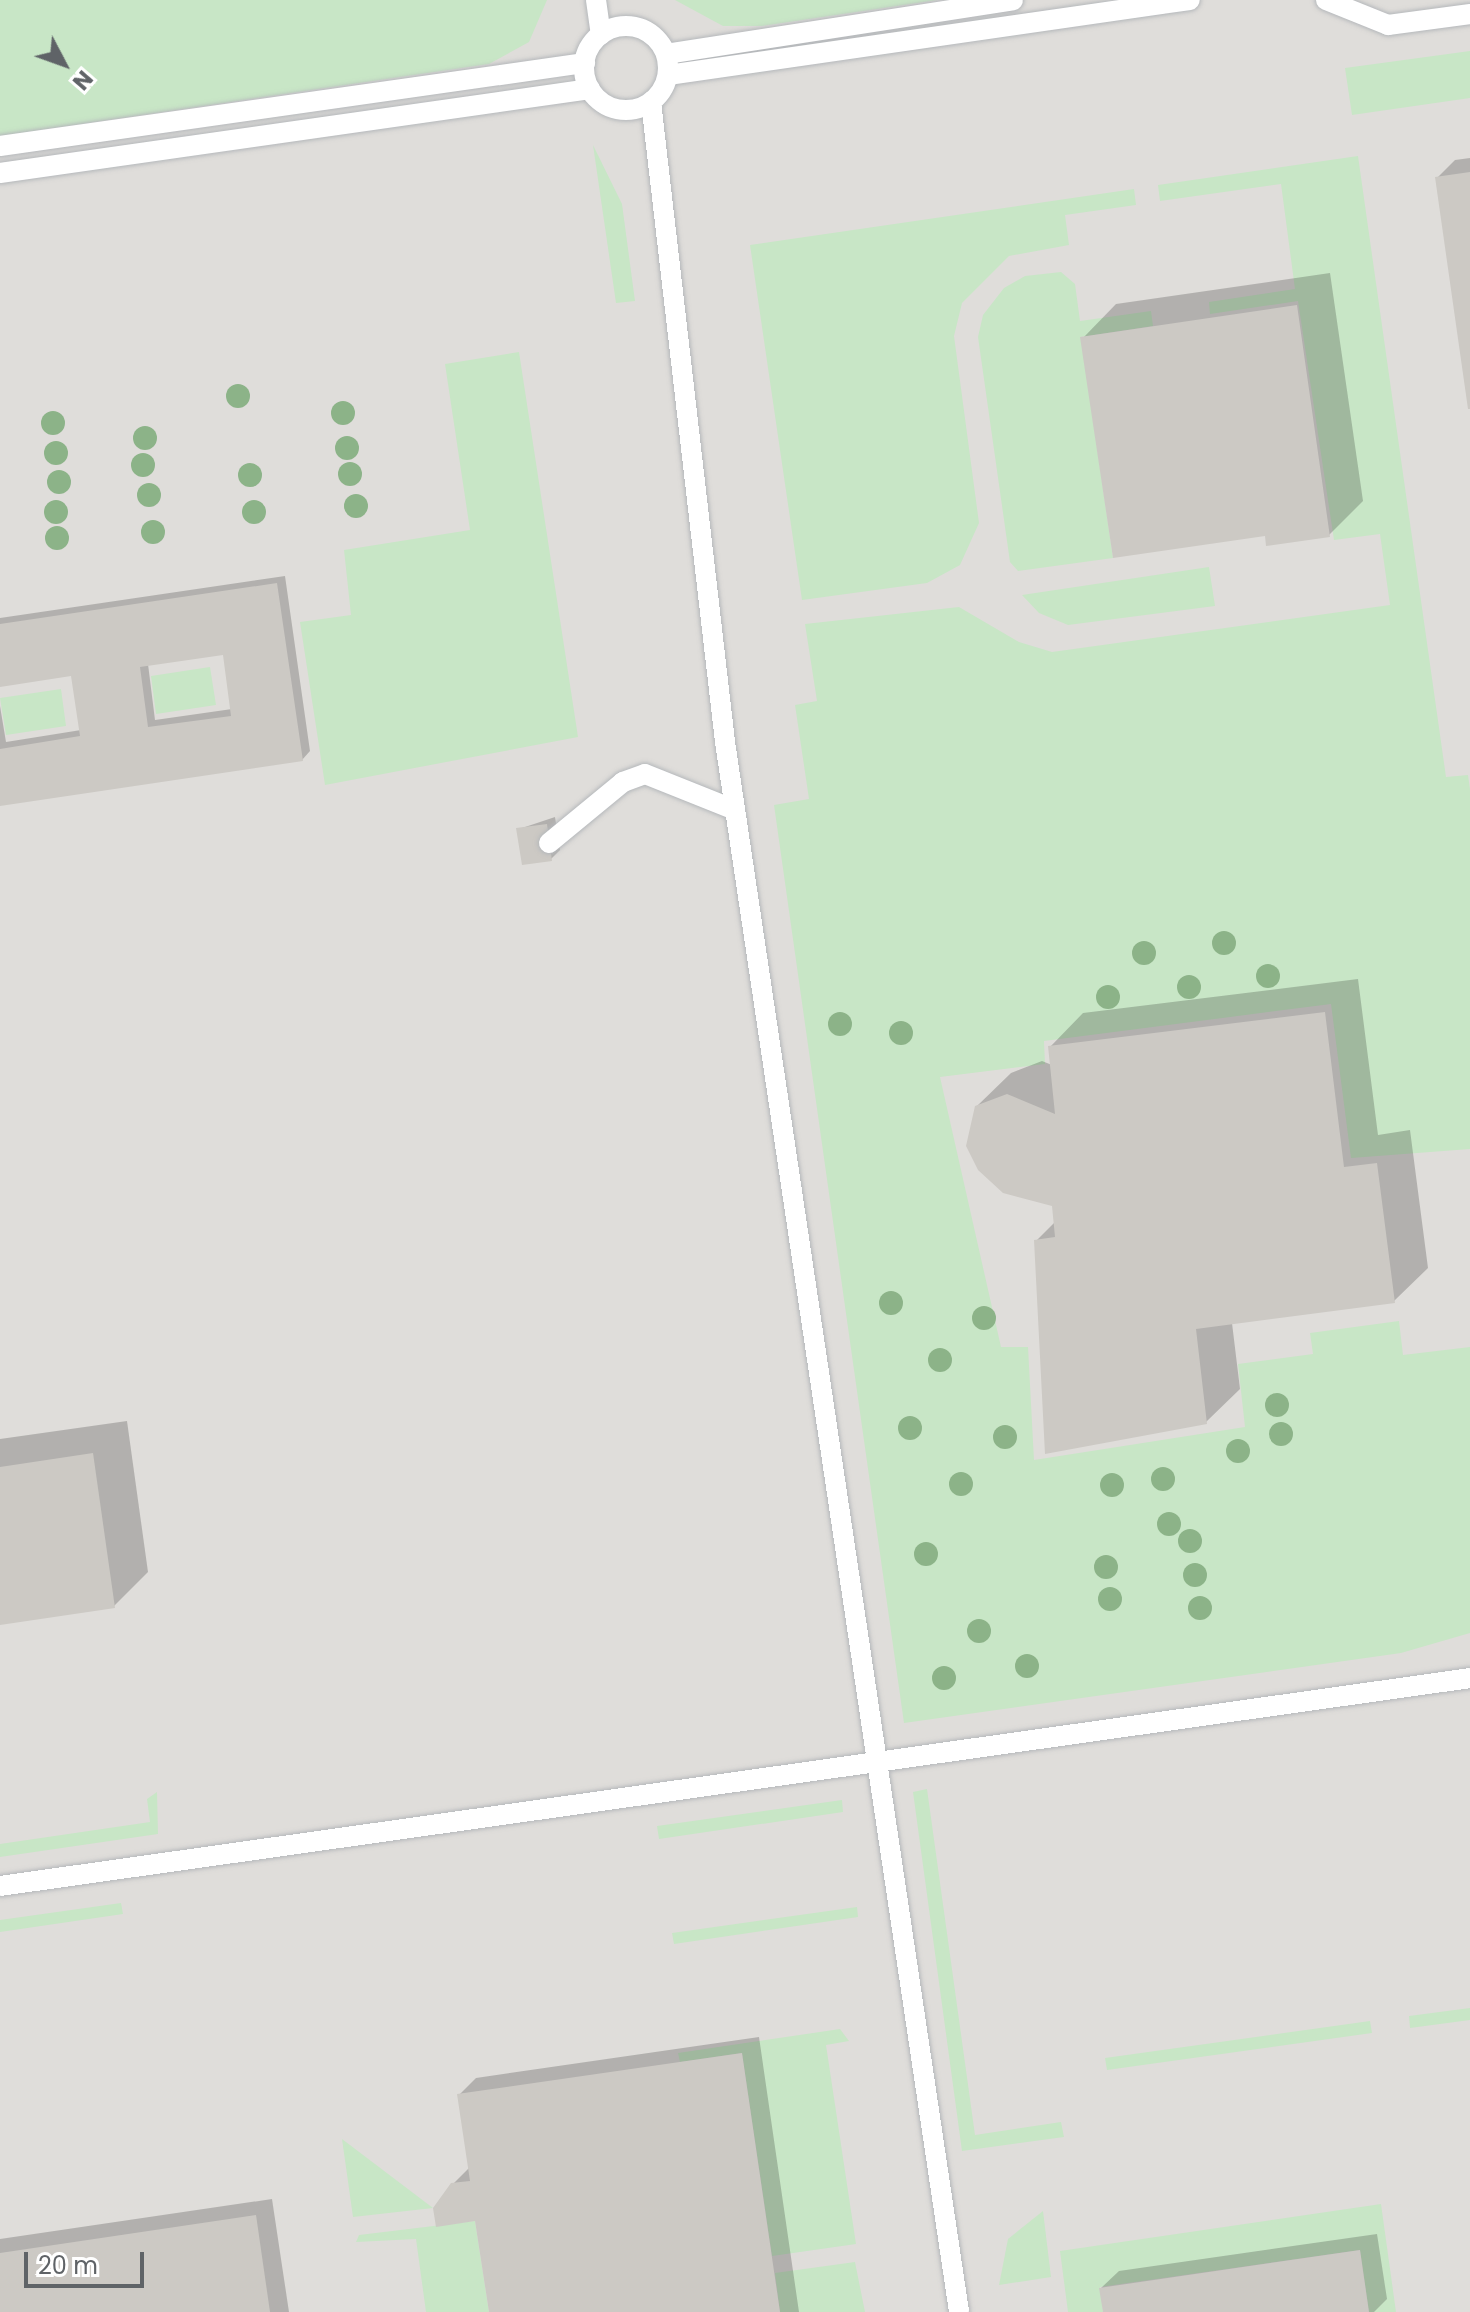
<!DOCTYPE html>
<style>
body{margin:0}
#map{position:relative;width:1470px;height:2312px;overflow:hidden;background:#f0eee8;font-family:Poppins,sans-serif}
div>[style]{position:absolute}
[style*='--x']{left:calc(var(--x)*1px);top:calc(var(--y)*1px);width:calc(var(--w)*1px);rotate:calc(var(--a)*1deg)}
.industrial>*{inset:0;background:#dfddda}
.green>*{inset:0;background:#c8e6c6}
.shadow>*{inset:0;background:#0003}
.building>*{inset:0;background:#ccc9c4}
.roads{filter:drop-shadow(0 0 2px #b5b8bb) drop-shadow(0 0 2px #b5b8bb)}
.lane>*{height:20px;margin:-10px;padding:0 10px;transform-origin:10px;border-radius:10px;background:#fff}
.lane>.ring{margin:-10px;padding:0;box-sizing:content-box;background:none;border:20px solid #fff;border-radius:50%}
.trees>*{width:24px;height:24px;margin:-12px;border-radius:50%;background:#8cb388}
span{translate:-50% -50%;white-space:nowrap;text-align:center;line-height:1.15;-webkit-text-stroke:7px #fff;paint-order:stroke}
.north{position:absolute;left:24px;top:24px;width:80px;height:80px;-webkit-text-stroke:6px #fff;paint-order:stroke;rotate:131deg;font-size:22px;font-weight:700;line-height:32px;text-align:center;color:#5f6367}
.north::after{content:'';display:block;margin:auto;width:28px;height:36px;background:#5f6367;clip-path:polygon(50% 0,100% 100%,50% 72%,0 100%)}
.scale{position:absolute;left:24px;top:2252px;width:120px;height:36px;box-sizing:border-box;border:4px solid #5f6367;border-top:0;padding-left:10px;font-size:24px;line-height:28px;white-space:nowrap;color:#5f6367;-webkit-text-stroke:6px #fff;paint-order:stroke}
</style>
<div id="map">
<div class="industrial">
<i style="clip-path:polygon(0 0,1470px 0,1470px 2312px,0 2312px)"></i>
</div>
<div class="green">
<i style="clip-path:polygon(0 0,547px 0,529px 42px,489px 64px,0 136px)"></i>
<i style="clip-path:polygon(675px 0,938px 0,762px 26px,723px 26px)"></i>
<i style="clip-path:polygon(1470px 51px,1470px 98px,1352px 115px,1345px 68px)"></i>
<i style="clip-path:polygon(593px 145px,622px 204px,635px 301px,616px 303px)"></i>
<i style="clip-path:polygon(1358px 156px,1446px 777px,1468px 775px,1470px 789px,1470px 1149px,1351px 1158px,1331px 1004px,1044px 1041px,1045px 1064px,940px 1077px,1001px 1347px,1028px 1347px,1034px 1460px,1245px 1427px,1238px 1364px,1313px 1354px,1310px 1333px,1399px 1321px,1403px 1355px,1470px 1347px,1470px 1633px,1401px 1653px,904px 1723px,774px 805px,809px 799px,795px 705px,817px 701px,805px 624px,959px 607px,1019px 642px,1052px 652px,1390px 605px,1380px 534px,1334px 540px,1298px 301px,1210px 314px,1209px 302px,1295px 289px,1281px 184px,1160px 201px,1158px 185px)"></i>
<i style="clip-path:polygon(1134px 189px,1136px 205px,1065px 215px,1069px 245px,1009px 256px,962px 303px,954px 336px,979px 523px,960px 565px,927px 583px,802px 600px,750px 245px)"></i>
<i style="clip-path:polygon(1061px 272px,1075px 284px,1080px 321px,1151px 311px,1153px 326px,1081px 337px,1113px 558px,1018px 571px,1010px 562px,978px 337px,983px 315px,1004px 288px,1025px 276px)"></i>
<i style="clip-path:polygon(519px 352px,578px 737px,325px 785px,300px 622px,351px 615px,344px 550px,470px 530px,445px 364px)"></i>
<i style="clip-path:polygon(1209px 567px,1215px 606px,1068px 625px,1039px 613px,1022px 595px)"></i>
<i style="clip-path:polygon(210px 667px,216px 705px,156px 714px,151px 676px)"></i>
<i style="clip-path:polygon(61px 689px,66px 726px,6px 735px,0 698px)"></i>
<i style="clip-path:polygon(927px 1789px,975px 2135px,1061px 2122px,1064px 2137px,962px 2151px,913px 1792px)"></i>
<i style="clip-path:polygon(157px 1792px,158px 1834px,0 1857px,0 1844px,150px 1822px,147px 1799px)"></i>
<i style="clip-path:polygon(842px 1800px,843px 1812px,659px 1839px,657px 1826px)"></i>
<i style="clip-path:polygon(121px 1903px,123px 1914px,0 1932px,0 1920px)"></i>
<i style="clip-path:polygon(857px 1907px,858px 1917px,674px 1944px,672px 1933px)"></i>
<i style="clip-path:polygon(1470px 2008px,1470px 2020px,1410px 2028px,1409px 2016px)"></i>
<i style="clip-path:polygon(1370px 2021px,1372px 2033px,1107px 2070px,1105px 2058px)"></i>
<i style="clip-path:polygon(840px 2029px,849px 2041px,826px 2045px,856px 2244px,772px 2256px,742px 2053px,680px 2062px,678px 2053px)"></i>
<i style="clip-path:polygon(342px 2139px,433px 2208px,353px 2217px)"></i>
<i style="clip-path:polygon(1381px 2204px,1396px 2312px,1369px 2312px,1360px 2250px,1100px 2287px,1103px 2312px,1068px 2312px,1060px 2251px)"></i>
<i style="clip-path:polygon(1043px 2211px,1051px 2277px,999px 2285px,1008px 2239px)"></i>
<i style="clip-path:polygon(475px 2221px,489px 2312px,426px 2312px,416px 2239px,356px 2242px,359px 2235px)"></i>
<i style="clip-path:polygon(855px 2262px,865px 2312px,780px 2312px,775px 2273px)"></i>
</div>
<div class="shadow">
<i style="clip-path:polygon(1470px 158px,1470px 408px,1437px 178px,1455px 160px)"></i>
<i style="clip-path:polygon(1330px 273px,1363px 501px,1329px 535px,1266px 534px,1083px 338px,1116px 304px)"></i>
<i style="clip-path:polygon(evenodd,285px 576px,310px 751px,302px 760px,0 804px,0 706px,6px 742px,81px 730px,73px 673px,0 685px,0 618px,285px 576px,224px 653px,232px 709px,155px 720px,148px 664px,224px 653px)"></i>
<i style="clip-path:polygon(555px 817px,560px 850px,551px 859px,519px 829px)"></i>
<i style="clip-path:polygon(1358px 979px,1378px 1135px,1410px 1130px,1428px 1268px,1394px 1301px,1232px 1323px,1240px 1389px,1206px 1422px,1047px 1452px,1036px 1241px,1055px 1222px,1054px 1205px,968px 1145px,976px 1107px,1011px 1073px,1042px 1061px,1052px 1065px,1050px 1047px,1083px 1013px)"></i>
<i style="clip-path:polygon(127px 1421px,148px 1572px,114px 1606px,0 1623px,0 1439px)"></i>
<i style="clip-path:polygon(759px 2037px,799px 2312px,491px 2312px,477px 2219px,453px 2184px,470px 2167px,459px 2095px,476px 2078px)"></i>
<i style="clip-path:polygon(272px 2199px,289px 2312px,0 2312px,0 2239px)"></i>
<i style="clip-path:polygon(1377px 2234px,1387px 2299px,1374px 2312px,1105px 2312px,1101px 2288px,1119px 2271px)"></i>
</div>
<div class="building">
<i style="clip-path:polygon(1470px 172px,1470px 409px,1468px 409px,1435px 177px)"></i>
<i style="clip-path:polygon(1297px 305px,1330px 537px,1266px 546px,1265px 536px,1113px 558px,1080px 337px)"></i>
<i style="clip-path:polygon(evenodd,277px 583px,303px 761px,0 806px,0 749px,80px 736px,71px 676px,0 687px,0 624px,277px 583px,223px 655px,231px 716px,148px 727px,140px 667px,223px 655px)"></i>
<i style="clip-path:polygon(547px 824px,552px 861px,522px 865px,516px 828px)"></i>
<i style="clip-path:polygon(1325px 1012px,1344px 1167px,1377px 1163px,1395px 1303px,1196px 1329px,1207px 1424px,1045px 1454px,1034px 1240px,1055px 1237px,1052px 1206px,1003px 1193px,978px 1170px,966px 1146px,975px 1106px,1007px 1094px,1055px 1114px,1048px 1046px)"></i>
<i style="clip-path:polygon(93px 1453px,115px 1608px,0 1625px,0 1467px)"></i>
<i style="clip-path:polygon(742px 2053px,780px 2312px,489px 2312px,475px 2221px,436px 2227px,433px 2208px,451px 2183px,470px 2181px,457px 2094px)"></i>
<i style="clip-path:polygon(256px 2215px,270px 2312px,0 2312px,0 2253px)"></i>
<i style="clip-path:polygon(1360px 2250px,1369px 2312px,1103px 2312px,1099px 2288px)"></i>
</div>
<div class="roads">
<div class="lane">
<i style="--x:596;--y:0;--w:35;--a:82"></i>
<i style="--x:1326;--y:0;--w:67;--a:22"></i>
<i style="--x:1388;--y:25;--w:83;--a:-7.6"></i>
<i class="ring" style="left:584px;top:26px;width:64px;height:64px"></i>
<i style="--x:666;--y:54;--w:351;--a:-8.8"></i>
<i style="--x:668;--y:75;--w:527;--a:-8.18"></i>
<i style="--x:651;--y:102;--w:644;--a:83.4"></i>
<i style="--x:725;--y:742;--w:1587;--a:81.52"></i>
<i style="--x:0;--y:146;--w:591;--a:-8.08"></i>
<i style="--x:0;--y:173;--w:596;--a:-8.1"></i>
<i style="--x:549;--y:843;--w:96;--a:-39.5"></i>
<i style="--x:623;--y:782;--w:23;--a:-20"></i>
<i style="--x:645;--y:774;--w:97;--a:21.8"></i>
<i style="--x:0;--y:1886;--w:1485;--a:-8.05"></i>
</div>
</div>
<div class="trees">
<i style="left:238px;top:396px"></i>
<i style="left:343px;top:413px"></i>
<i style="left:53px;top:423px"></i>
<i style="left:145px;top:438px"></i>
<i style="left:347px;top:448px"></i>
<i style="left:56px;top:453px"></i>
<i style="left:143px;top:465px"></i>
<i style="left:350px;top:474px"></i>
<i style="left:250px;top:475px"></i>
<i style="left:59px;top:482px"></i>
<i style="left:149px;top:495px"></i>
<i style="left:356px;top:506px"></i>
<i style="left:56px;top:512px"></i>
<i style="left:254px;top:512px"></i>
<i style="left:153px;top:532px"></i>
<i style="left:57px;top:538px"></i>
<i style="left:1224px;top:943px"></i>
<i style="left:1144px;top:953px"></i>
<i style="left:1268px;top:976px"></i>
<i style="left:1189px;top:987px"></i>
<i style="left:1108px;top:997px"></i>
<i style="left:840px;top:1024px"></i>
<i style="left:901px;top:1033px"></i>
<i style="left:891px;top:1303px"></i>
<i style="left:984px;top:1318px"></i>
<i style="left:940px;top:1360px"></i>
<i style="left:1277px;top:1405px"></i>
<i style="left:910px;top:1428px"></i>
<i style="left:1281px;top:1434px"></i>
<i style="left:1005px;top:1437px"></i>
<i style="left:1238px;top:1451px"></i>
<i style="left:1163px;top:1479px"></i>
<i style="left:961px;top:1484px"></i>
<i style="left:1112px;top:1485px"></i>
<i style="left:1169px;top:1524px"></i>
<i style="left:1190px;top:1541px"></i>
<i style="left:926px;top:1554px"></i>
<i style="left:1106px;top:1567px"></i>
<i style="left:1195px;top:1575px"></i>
<i style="left:1110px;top:1599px"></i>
<i style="left:1200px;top:1608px"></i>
<i style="left:979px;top:1631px"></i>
<i style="left:1027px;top:1666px"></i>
<i style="left:944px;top:1678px"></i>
</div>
<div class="north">N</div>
<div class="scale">20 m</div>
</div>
